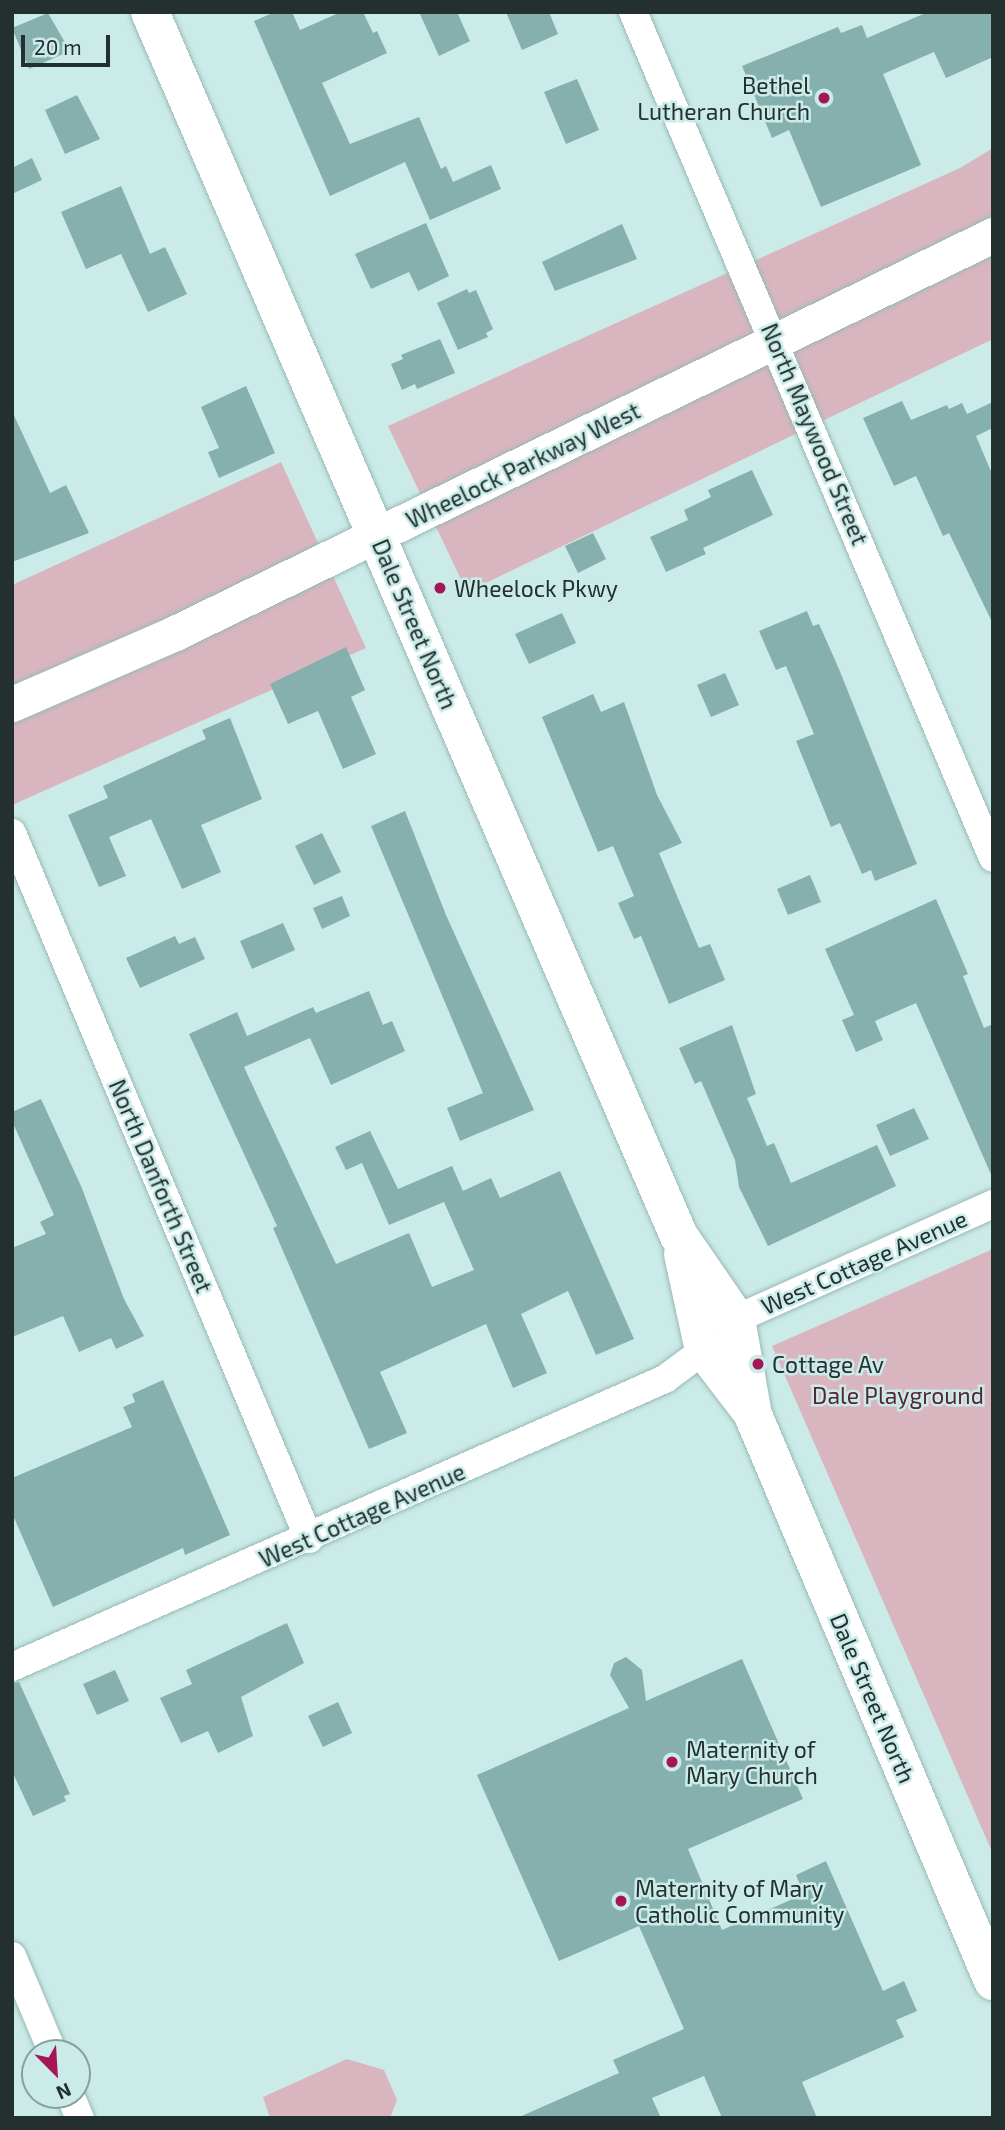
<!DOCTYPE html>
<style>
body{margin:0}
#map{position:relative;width:1005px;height:2130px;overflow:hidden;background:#caebe8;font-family:"Exo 2",sans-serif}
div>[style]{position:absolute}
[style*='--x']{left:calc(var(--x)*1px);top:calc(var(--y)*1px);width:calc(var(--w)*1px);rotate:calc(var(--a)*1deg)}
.green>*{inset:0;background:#d9b6bf}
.building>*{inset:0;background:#86b0ad}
.roads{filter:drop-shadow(0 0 2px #99b9b6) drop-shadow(0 0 2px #99b9b6)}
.minor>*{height:28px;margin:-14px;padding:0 14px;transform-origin:14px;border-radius:14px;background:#fff}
.tertiary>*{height:35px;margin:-17.5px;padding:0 17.5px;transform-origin:17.5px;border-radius:17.5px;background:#fff}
.secondary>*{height:38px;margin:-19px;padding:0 19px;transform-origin:19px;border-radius:19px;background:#fff}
.dots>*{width:19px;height:19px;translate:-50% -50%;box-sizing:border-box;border:4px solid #caebe8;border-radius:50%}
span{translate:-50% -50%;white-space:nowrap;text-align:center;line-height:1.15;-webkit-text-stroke:5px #caebe8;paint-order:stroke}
.poi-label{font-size:23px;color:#23302f}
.right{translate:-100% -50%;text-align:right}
.left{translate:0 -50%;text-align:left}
.street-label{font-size:23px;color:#23302f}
.park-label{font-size:23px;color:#572636}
.frame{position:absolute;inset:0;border:14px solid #23302f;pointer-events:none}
.north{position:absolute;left:21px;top:2039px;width:70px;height:70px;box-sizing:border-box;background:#caebe8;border:2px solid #87a09e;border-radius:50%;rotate:156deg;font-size:19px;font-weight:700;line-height:28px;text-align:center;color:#23302f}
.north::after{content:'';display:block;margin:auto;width:24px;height:32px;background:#a61657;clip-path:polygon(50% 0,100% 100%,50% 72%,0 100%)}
.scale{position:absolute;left:21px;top:35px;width:89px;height:32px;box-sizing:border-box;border:4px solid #23302f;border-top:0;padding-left:9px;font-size:21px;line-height:24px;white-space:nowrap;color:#23302f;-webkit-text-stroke:5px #caebe8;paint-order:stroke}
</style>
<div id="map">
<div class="green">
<i style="clip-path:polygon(993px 148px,993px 339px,467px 592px,388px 426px,960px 168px)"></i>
<i style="clip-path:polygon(281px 462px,366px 648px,12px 805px,12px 585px)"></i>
<i style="clip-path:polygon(993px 1249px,993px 1854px,772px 1346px)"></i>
<i style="clip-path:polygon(347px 2059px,384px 2070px,397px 2100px,390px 2118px,270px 2118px,263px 2097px)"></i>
</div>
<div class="building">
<i style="clip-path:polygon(275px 12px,292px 12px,300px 30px,341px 12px,363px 12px,373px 33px,377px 31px,387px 53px,322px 83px,350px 144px,419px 117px,441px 169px,446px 166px,453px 182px,491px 165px,501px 189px,430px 220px,405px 162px,330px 196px,254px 21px)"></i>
<i style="clip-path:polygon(419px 12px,457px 12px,470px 41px,439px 56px)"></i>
<i style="clip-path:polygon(506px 12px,549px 12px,558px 34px,522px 50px)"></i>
<i style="clip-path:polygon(928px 12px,993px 12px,993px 57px,946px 78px,934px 52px,883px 74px,921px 165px,821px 207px,789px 130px,772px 138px,742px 66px,838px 27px,841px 33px,862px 25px,867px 38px)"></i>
<i style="clip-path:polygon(48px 13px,70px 51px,29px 69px,12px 28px)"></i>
<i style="clip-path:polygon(577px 79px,599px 130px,566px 144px,544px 92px)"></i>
<i style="clip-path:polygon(77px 95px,100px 139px,65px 154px,45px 110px)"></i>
<i style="clip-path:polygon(32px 158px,42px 180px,12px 194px,12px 168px)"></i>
<i style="clip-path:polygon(121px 186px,150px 254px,165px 247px,187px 294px,148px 312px,121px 254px,86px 269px,61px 212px)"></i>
<i style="clip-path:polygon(426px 223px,449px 276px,418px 291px,409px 272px,371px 289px,355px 254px)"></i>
<i style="clip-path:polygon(622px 224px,637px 259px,555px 291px,542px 262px)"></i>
<i style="clip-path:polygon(467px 289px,469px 293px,476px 290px,493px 329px,486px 333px,488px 337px,458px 350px,437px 303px)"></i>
<i style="clip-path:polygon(440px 339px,455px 373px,417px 389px,415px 384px,402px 390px,391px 364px,403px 359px,401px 355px)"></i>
<i style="clip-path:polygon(246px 386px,275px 453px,219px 478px,208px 452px,219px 448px,201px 407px)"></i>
<i style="clip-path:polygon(902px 401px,911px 420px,947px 405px,949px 409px,962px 403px,967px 414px,993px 402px,993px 428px,976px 436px,993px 476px,993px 624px,949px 533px,943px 536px,916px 476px,894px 486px,863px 418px)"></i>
<i style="clip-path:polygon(12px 411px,50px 493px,66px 485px,89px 533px,12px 562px)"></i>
<i style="clip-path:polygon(752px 470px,773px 515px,703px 548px,706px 554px,666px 572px,650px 537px,688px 520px,684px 510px,711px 497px,708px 490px)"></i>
<i style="clip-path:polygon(593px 533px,606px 559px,578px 573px,565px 546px)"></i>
<i style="clip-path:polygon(807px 611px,813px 626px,819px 624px,839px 669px,917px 864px,875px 881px,871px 870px,862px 874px,840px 823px,831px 827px,796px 741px,814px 734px,786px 666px,776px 670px,759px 631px)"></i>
<i style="clip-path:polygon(562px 613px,576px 643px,529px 664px,515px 634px)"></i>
<i style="clip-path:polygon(346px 647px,365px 690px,351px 697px,376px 754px,343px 769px,318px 711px,288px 724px,270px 684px)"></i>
<i style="clip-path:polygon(725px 673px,739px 705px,711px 717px,697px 685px)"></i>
<i style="clip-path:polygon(593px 694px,601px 712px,624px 702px,657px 795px,682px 843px,659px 853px,699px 948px,710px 944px,725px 980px,669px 1004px,641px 936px,634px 939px,618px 903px,634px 896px,613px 846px,598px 852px,542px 717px)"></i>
<i style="clip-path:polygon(230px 718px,262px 799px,201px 825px,221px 872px,182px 889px,151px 819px,109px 837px,126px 876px,99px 887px,68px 815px,108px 798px,103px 786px,206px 739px,202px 730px)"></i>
<i style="clip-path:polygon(405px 811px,446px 915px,534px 1110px,460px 1141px,447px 1108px,483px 1093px,371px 826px)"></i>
<i style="clip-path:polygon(322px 833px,341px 872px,314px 885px,295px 846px)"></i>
<i style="clip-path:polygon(810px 875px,821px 902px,788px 915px,777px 889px)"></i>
<i style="clip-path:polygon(342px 896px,350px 916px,322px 929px,313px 908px)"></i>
<i style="clip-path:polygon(936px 899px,968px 974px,963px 976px,984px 1028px,993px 1024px,993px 1179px,916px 1003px,875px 1021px,883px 1040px,856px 1052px,842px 1020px,854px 1015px,825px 949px)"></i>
<i style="clip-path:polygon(283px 923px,295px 950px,252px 969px,240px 941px)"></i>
<i style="clip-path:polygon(175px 936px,179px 944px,195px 937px,205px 959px,140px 988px,126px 958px)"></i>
<i style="clip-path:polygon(369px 991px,383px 1025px,392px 1021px,405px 1051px,331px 1085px,310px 1038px,244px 1067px,336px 1264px,409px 1233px,432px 1287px,474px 1270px,444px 1202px,389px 1225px,362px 1163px,346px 1170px,335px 1147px,370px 1131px,398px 1189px,452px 1166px,463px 1191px,491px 1178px,500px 1198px,560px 1171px,634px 1339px,596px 1355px,568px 1291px,521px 1314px,547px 1373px,513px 1388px,486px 1324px,380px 1372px,407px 1433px,369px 1449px,273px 1228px,277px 1226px,189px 1034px,237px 1012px,247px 1036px,313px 1007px,316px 1013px)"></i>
<i style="clip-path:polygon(732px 1025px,756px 1094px,747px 1098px,767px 1146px,774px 1143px,791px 1183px,877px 1145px,896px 1186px,768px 1246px,739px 1187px,735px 1160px,701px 1081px,695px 1084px,679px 1048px)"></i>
<i style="clip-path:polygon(41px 1099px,81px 1186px,124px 1299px,144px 1336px,116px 1349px,111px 1338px,79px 1352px,63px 1316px,12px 1337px,12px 1248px,46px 1234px,40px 1222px,54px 1215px,12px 1121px,12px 1112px)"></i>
<i style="clip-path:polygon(914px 1108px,929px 1139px,890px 1156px,876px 1125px)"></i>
<i style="clip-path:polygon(163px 1380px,230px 1535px,185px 1555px,183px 1548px,53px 1607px,12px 1513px,12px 1478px,132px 1427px,123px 1407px,135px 1402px,132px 1394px)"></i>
<i style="clip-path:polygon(287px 1623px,304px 1663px,241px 1697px,253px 1736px,218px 1753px,208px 1731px,181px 1743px,160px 1698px,192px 1684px,186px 1670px)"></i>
<i style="clip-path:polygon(626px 1657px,642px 1670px,646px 1701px,742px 1659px,803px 1799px,688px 1849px,722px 1930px,804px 1894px,796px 1875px,826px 1861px,883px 1991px,904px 1981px,917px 2011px,896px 2020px,904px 2037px,802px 2082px,817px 2118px,722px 2118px,704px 2076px,652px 2098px,661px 2118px,517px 2118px,619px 2073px,613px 2060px,684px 2029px,639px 1926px,559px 1961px,477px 1775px,629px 1708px,610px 1675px,614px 1663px)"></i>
<i style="clip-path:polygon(115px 1670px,129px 1701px,97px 1715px,83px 1684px)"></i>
<i style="clip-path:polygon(19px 1682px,70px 1794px,64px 1796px,66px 1801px,33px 1816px,12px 1771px,12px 1683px)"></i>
<i style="clip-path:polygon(338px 1702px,352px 1733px,323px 1747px,308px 1716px)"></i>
</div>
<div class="roads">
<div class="minor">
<i style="--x:633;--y:12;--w:919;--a:66.95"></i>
<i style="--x:12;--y:833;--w:766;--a:67.18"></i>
<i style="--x:736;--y:1319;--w:282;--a:-24.1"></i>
<i style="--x:12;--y:1667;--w:714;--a:-23.8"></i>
<i style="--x:665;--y:1379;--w:49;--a:-36.6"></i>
<i style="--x:12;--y:1956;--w:105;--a:67.1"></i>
<i style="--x:70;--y:2095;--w:25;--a:67"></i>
</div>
<div class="tertiary">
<i style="--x:12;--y:704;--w:178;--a:-23.5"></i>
<i style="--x:175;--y:633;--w:910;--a:-25.95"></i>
</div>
<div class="secondary">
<i style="--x:150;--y:12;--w:1333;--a:66.63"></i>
<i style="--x:679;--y:1236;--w:101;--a:55.5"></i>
<i style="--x:736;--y:1319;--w:97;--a:80"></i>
<i style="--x:753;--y:1415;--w:615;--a:67.02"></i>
<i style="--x:683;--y:1254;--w:98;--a:77.7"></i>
<i style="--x:704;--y:1350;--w:76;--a:52.5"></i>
</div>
</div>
<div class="dots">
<i style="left:824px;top:98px;background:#a61657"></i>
<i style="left:440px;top:588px;background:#a61657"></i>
<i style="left:758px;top:1364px;background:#a61657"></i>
<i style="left:672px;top:1762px;background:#a61657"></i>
<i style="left:621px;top:1901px;background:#a61657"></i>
</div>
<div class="poi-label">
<span class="right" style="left:810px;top:98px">Bethel<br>Lutheran Church</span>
<span class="left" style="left:454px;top:588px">Wheelock Pkwy</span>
<span class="left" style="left:772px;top:1364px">Cottage Av</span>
<span class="left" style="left:686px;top:1762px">Maternity of<br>Mary Church</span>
<span class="left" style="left:635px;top:1901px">Maternity of Mary<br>Catholic Community</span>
</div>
<div class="street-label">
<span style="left:815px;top:434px;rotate:67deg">North Maywood Street</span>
<span style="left:523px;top:465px;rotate:-26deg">Wheelock Parkway West</span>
<span style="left:415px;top:624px;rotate:67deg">Dale Street North</span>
<span style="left:161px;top:1186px;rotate:67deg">North Danforth Street</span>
<span style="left:864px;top:1262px;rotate:-24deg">West Cottage Avenue</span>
<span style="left:362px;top:1515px;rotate:-24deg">West Cottage Avenue</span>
<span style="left:873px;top:1698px;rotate:67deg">Dale Street North</span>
</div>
<div class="park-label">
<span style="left:898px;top:1395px">Dale Playground</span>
</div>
<div class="frame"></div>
<div class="north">N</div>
<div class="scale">20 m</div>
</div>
